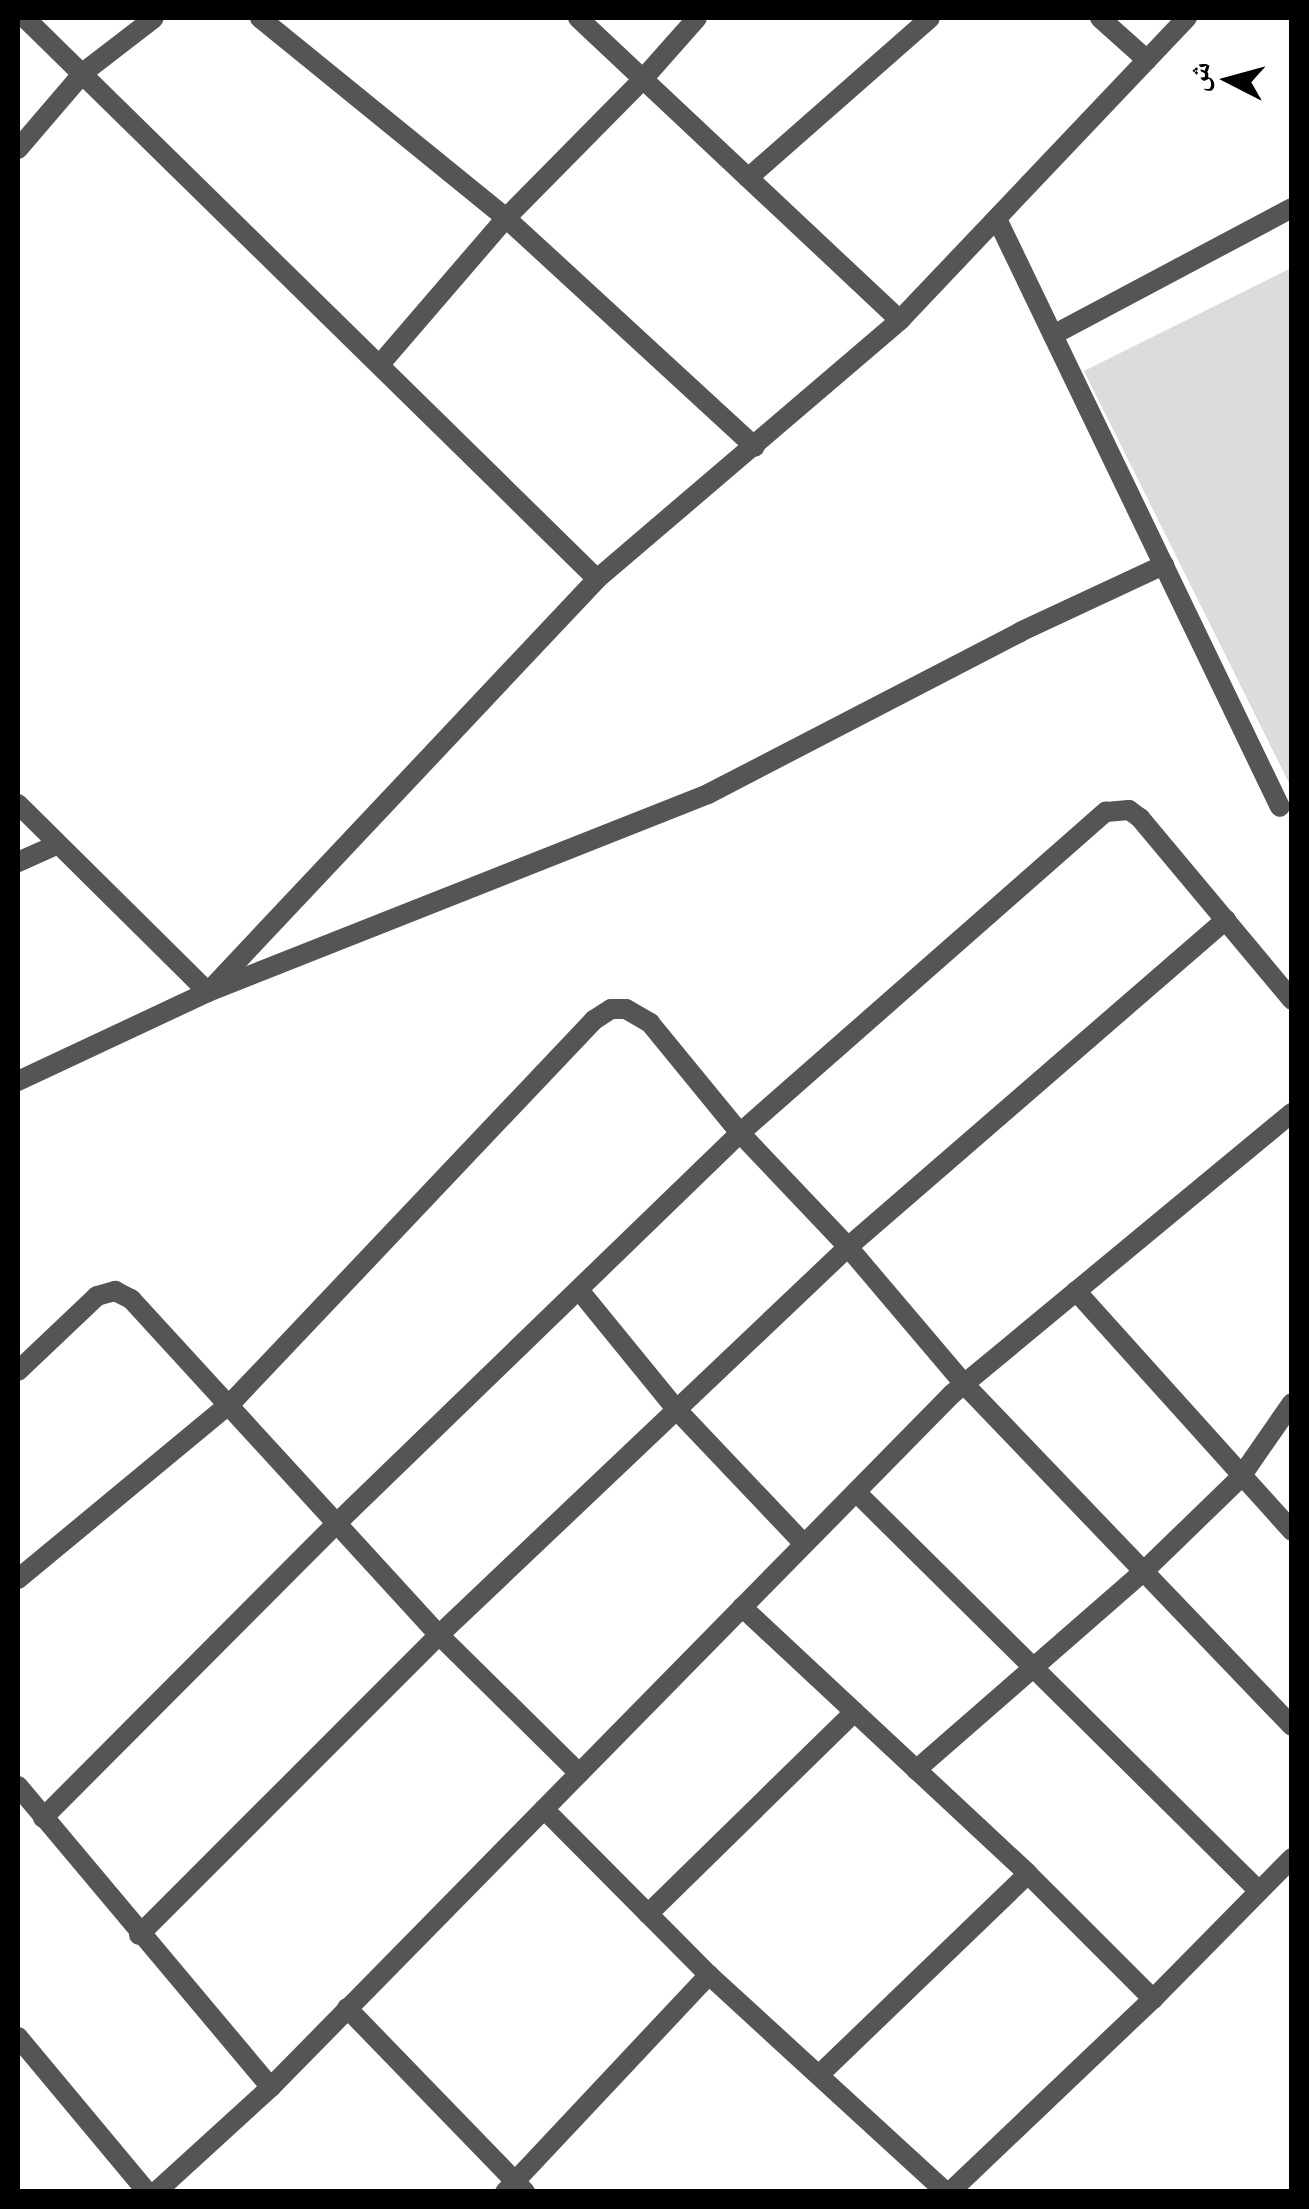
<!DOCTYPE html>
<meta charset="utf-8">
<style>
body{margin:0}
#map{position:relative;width:1309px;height:2209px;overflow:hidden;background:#fff;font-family:"Work Sans","Noto Naskh Arabic",sans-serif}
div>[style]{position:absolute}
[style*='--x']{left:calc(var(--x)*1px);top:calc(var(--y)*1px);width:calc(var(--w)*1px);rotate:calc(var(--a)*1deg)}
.green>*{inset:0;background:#dcdcdc}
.street>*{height:20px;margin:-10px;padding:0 10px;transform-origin:10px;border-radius:10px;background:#555}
span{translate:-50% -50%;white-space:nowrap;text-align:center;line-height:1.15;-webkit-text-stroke:10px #fff;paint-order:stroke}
.frame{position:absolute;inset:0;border:20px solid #000;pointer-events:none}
.north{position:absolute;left:1179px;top:30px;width:100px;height:100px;-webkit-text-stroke:8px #fff;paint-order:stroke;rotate:276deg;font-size:28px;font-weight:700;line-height:40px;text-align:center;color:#000}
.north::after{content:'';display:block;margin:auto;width:35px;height:45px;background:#000;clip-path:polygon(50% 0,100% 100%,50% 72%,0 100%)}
</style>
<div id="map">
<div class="green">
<i style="clip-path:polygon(1291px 268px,1291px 787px,1084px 371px)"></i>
</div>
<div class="street">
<i style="--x:25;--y:18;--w:801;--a:44.44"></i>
<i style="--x:260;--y:18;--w:317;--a:39.1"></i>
<i style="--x:506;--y:218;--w:338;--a:42.6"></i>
<i style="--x:578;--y:18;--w:441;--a:43.2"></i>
<i style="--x:1100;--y:18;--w:63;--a:41.8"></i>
<i style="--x:18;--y:149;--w:101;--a:-49.4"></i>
<i style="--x:84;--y:72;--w:88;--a:-37.6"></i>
<i style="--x:748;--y:178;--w:242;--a:-41.3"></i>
<i style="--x:998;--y:221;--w:650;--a:64.3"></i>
<i style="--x:1053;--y:335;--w:271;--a:-28"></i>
<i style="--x:382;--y:362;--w:190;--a:-49.3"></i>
<i style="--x:506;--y:218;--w:195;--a:-45.4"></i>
<i style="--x:643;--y:79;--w:81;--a:-48.5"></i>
<i style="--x:18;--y:804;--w:267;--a:44.7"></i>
<i style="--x:208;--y:992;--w:567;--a:-46.71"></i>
<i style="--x:597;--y:579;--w:399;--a:-40.5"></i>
<i style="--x:900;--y:320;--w:417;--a:-46.5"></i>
<i style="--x:18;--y:862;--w:42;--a:-24.1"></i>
<i style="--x:18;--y:1081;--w:210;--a:-25.1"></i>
<i style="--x:208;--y:992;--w:538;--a:-21.6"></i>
<i style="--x:708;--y:794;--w:352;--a:-27.4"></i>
<i style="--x:1020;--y:632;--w:159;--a:-25"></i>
<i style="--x:579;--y:1290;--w:154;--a:50.8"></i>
<i style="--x:676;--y:1409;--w:186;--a:46.5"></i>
<i style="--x:1076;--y:1291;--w:323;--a:48"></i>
<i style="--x:18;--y:1371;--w:109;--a:-43.5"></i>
<i style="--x:97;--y:1296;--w:19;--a:-16"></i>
<i style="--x:115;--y:1291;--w:18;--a:27"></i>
<i style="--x:131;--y:1299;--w:456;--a:47.5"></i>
<i style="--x:439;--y:1635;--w:197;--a:44.6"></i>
<i style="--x:856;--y:1492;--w:564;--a:44.71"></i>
<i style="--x:18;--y:1579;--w:276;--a:-39.6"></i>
<i style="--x:231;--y:1403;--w:528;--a:-46.54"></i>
<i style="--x:594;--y:1020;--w:20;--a:-33"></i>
<i style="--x:611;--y:1009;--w:15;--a:0"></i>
<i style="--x:626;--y:1009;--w:28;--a:30"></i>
<i style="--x:650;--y:1023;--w:142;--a:50.7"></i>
<i style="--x:740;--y:1133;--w:157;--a:46.5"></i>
<i style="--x:848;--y:1247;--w:180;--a:49.7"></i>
<i style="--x:964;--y:1384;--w:474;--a:46.2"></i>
<i style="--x:742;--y:1607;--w:391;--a:43"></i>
<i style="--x:1028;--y:1874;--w:177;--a:45"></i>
<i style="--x:916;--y:1770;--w:303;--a:-41.1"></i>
<i style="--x:1144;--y:1571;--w:134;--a:-44.1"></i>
<i style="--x:1240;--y:1478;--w:91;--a:-55.3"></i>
<i style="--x:18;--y:1786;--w:393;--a:50"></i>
<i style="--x:544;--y:1809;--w:234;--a:45.2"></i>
<i style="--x:709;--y:1975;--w:321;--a:42.5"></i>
<i style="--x:43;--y:1818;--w:416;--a:-45.1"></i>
<i style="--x:337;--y:1523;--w:561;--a:-44.06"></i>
<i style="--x:740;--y:1133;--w:487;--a:-41.3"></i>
<i style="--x:1106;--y:812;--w:23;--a:-5"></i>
<i style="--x:1129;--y:810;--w:14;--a:36"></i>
<i style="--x:1140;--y:818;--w:237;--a:50.1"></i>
<i style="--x:648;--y:1914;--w:289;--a:-44.4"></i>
<i style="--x:139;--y:1935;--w:424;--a:-45"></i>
<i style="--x:439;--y:1635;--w:564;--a:-43.49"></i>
<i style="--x:848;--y:1247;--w:500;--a:-40.9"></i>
<i style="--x:347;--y:2008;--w:256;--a:45.9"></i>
<i style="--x:18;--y:2037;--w:202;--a:50.2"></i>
<i style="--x:819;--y:2075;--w:290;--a:-43.9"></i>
<i style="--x:156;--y:2192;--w:156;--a:-42.4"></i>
<i style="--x:271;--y:2087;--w:972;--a:-45.5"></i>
<i style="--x:952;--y:1394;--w:441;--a:-39.6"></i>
<i style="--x:505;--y:2192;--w:298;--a:-46.8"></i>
<i style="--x:950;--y:2192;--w:280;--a:-43.6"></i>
<i style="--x:1153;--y:1999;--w:198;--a:-45.4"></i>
</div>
<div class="frame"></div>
<div class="north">ش</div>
</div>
